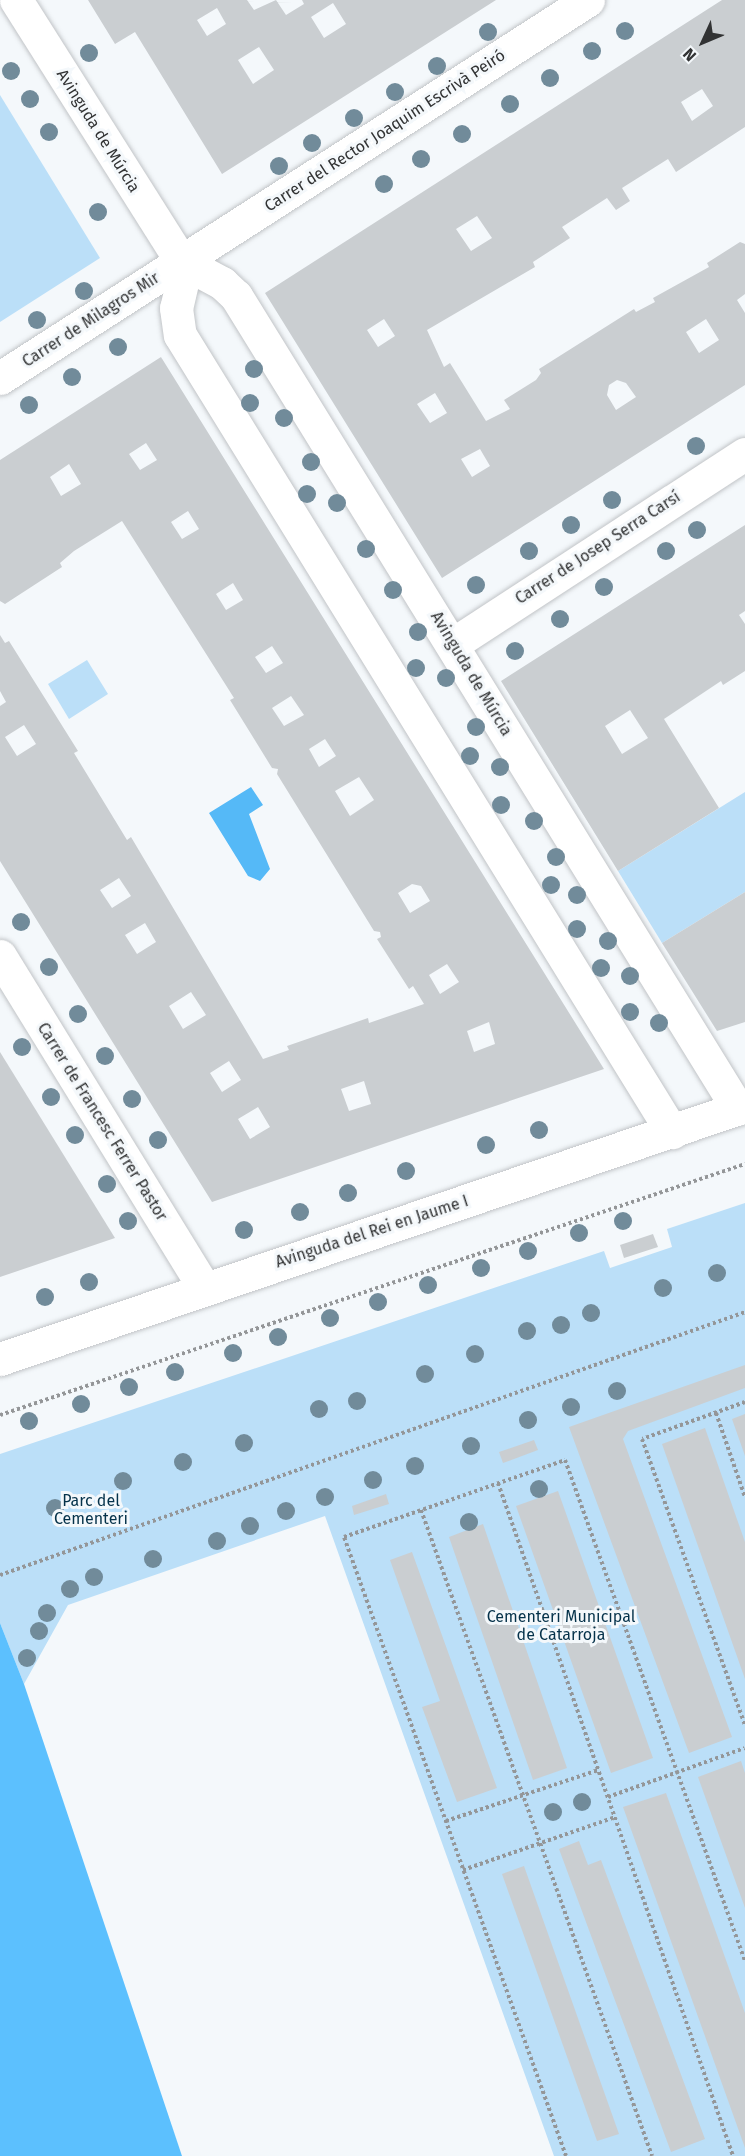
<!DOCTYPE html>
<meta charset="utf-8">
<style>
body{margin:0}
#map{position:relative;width:745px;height:2156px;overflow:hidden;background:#f4f8fb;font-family:"Fira Sans",sans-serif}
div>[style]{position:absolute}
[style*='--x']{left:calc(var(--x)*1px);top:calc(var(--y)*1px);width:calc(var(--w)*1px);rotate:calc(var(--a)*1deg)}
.green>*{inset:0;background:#bbdff8}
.forest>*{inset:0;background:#5cc0fe}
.water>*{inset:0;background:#55b9f7}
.building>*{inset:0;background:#caced1}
.path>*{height:4px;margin-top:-2px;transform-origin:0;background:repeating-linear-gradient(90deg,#949698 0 3px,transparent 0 6px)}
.roads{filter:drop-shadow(0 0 2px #c1c4c7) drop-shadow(0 0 2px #c1c4c7)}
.minor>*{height:33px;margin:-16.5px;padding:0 16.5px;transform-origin:16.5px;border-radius:16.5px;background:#fff}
.tertiary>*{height:33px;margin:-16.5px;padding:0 16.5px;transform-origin:16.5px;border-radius:16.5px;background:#fff}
.trees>*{width:18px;height:18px;margin:-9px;border-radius:50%;background:#718b9a}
span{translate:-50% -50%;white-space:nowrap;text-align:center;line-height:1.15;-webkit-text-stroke:6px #f4f8fb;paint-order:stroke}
.street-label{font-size:16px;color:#323334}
.park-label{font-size:16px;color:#05324a}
.north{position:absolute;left:673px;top:12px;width:60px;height:60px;-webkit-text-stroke:4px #f4f8fb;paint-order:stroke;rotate:226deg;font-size:16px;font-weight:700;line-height:24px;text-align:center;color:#323334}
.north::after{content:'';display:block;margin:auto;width:21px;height:27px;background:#323334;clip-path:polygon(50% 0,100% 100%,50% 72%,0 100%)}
</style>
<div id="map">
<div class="green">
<i style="clip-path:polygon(0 95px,100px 258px,0 322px)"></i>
<i style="clip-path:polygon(87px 660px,108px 694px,69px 719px,48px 684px)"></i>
<i style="clip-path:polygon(745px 792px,745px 892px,662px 943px,618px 871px)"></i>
<i style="clip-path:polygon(745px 1203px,745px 2156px,554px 2156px,325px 1516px,68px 1605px,24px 1684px,0 1623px,0 1454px,604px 1251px,610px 1268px,672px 1247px,667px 1229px)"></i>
</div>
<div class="forest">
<i style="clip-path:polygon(0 1623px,24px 1684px,182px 2156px,0 2156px)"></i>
</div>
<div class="water">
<i style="clip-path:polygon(251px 787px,263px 805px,249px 814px,270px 869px,260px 881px,248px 876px,209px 813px)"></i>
</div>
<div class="building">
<i style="clip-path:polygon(evenodd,88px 0,247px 0,254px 10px,276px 0,286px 15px,304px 4px,302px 0,496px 0,222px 174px,135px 32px,115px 44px,88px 0,333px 3px,346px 24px,324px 38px,311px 17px,333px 3px,88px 0,217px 8px,226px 24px,207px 36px,197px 20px,217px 8px,88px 0,259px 47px,274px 70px,253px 84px,238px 60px,259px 47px)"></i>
<i style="clip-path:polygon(evenodd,722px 0,745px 0,745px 127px,676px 172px,668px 159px,622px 188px,630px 201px,616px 210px,607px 198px,562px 227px,570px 238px,533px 262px,535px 267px,427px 330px,444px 367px,450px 363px,486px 421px,510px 409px,504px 400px,536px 380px,541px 373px,539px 369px,634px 309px,636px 312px,655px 302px,653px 298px,709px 267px,707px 263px,740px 242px,745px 244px,745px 294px,737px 300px,745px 313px,745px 385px,442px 578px,265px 293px,722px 0,702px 89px,713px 106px,692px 121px,681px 102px,702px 89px,722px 0,477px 216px,492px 238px,471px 251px,456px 229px,477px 216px,722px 0,384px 319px,395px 336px,378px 347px,367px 330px,384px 319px,722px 0,706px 319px,719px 340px,699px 353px,686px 332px,706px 319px,722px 0,617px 380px,626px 383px,636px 397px,616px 410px,607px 395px,609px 385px,617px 380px,722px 0,435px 393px,447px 413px,430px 423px,417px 404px,435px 393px,722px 0,480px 449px,490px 466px,472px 477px,461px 459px,480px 449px)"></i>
<i style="clip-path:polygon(evenodd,161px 357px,604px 1069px,212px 1202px,0 861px,0 706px,6px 702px,0 691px,0 635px,5px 643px,9px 641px,78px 751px,74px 753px,127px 840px,131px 837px,263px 1059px,289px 1050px,287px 1046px,368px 1018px,369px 1023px,424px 1004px,413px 986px,409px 989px,377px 939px,381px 937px,380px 932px,374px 931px,277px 774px,278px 769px,272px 768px,230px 700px,234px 698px,122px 521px,74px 551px,60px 563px,62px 567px,5px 604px,0 601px,0 460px,161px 357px,146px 443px,157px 460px,140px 470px,129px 454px,146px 443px,161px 357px,69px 464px,81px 484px,61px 496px,50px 477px,69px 464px,161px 357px,188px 511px,199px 529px,182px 539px,171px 522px,188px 511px,161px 357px,233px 583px,243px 600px,226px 610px,216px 594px,233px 583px,161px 357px,272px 646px,283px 663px,266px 673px,255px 657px,272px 646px,161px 357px,291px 696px,304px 715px,284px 726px,272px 708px,291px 696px,161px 357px,24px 725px,36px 744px,17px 756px,5px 737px,24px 725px,161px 357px,325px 739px,336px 756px,319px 767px,309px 749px,325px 739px,161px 357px,359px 777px,374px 800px,350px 816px,335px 791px,359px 777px,161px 357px,119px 878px,131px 896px,112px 908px,100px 890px,119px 878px,161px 357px,412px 884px,421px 886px,430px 901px,410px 913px,398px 893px,412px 884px,161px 357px,145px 923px,156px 942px,137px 954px,125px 935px,145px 923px,161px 357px,447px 964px,459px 982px,440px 994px,429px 975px,447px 964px,161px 357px,191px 992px,206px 1015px,183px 1029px,169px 1006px,191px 992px,161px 357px,489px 1022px,495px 1044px,474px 1052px,467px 1031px,489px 1022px,161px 357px,229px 1061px,241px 1080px,222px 1092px,210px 1073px,229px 1061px,161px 357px,364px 1081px,371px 1104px,349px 1111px,341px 1089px,364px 1081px,161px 357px,258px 1107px,270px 1127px,250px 1139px,238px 1119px,258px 1107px)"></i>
<i style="clip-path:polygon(evenodd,745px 525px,745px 611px,739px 615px,745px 624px,745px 671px,723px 685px,721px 681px,664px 719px,719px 808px,618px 871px,501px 681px,745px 525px,630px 710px,648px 738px,622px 754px,605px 726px,630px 710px)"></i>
<i style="clip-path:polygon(745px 892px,745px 1022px,717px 1031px,662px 943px)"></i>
<i style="clip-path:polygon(0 1052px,115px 1238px,0 1277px)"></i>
<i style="clip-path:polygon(653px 1234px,658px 1247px,624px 1258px,620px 1245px)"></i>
<i style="clip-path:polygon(745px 1365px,745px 1388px,628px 1431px,623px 1439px,732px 1737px,689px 1753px,569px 1427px)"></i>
<i style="clip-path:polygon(745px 1414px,745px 1456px,732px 1419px)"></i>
<i style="clip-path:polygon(705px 1428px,745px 1542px,745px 1679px,662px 1444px)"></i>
<i style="clip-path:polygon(534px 1440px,538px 1450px,503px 1463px,499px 1452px)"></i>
<i style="clip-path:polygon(558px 1491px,653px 1758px,611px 1773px,516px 1506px)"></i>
<i style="clip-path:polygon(386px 1494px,389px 1504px,354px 1515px,352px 1506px)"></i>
<i style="clip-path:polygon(483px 1524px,567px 1768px,533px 1780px,449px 1537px)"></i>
<i style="clip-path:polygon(412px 1552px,497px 1788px,457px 1802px,422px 1707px,440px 1701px,390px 1560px)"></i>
<i style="clip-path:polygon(741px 1761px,745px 1773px,745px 1908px,698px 1777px)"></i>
<i style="clip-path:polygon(666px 1793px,745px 2013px,745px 2148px,623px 1807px)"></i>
<i style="clip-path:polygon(579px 1841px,588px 1865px,601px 1860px,705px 2139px,671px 2152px,559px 1849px)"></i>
<i style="clip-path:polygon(524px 1866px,619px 2134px,597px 2141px,502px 1874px)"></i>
</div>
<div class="path">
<i style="--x:745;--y:1402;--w:109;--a:160.2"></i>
<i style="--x:642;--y:1439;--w:304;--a:70.2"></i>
<i style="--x:716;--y:1413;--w:89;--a:71"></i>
<i style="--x:0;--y:1415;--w:786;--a:-18.62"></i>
<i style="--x:498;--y:1483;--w:713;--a:70.75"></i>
<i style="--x:421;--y:1510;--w:686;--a:70.32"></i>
<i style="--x:0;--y:1575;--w:790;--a:-19.44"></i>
<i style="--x:608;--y:1797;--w:145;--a:-19.7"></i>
<i style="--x:446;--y:1821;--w:160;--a:-18.5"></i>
<i style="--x:463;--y:1870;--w:161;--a:-19.2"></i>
<i style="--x:566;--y:2156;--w:658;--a:-109.73"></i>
<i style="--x:344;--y:1537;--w:234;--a:-19.2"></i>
<i style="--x:565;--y:1460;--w:532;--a:70.24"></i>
</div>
<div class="roads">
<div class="minor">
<i style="--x:16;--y:0;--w:309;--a:57.7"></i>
<i style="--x:181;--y:261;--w:47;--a:28.2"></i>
<i style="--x:222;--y:283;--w:19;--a:43"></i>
<i style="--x:236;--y:296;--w:955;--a:58.31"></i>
<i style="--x:181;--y:261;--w:13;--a:77"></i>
<i style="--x:184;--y:274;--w:35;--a:103"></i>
<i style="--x:176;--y:308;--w:27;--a:82"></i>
<i style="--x:180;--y:335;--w:937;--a:58.31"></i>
<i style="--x:0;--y:378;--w:699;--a:-32.74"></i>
<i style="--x:453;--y:644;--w:348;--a:-33.1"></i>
<i style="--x:0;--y:956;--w:389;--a:58.4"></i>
</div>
<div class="tertiary">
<i style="--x:0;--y:1359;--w:787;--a:-18.76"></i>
</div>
</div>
<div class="trees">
<i style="left:625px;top:31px"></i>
<i style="left:488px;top:32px"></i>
<i style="left:592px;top:51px"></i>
<i style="left:89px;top:53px"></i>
<i style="left:437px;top:66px"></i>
<i style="left:11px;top:71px"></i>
<i style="left:550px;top:78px"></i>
<i style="left:395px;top:92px"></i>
<i style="left:30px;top:99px"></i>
<i style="left:510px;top:104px"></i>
<i style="left:354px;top:118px"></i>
<i style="left:49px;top:132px"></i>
<i style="left:462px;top:134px"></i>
<i style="left:312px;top:143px"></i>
<i style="left:421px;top:159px"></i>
<i style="left:279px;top:166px"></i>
<i style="left:384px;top:184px"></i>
<i style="left:98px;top:212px"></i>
<i style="left:84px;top:291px"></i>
<i style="left:37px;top:320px"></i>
<i style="left:118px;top:347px"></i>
<i style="left:254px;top:369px"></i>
<i style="left:72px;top:377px"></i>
<i style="left:250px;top:403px"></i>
<i style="left:29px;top:405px"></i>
<i style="left:284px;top:418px"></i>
<i style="left:696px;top:446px"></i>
<i style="left:311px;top:462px"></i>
<i style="left:307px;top:494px"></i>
<i style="left:612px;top:500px"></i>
<i style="left:337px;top:503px"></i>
<i style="left:571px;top:525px"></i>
<i style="left:697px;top:530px"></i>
<i style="left:366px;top:549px"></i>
<i style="left:529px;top:551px"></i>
<i style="left:666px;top:551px"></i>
<i style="left:476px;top:585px"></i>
<i style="left:604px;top:587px"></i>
<i style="left:393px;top:590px"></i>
<i style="left:560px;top:619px"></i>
<i style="left:418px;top:632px"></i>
<i style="left:515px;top:651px"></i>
<i style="left:416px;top:668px"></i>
<i style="left:446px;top:678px"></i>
<i style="left:476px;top:727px"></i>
<i style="left:470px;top:756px"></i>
<i style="left:500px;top:767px"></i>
<i style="left:501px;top:805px"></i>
<i style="left:534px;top:821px"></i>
<i style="left:556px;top:857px"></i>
<i style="left:551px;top:885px"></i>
<i style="left:577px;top:895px"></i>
<i style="left:21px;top:922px"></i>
<i style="left:577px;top:929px"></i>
<i style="left:608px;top:941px"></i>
<i style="left:49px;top:967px"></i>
<i style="left:601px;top:968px"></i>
<i style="left:630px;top:976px"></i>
<i style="left:630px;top:1012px"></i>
<i style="left:78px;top:1014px"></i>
<i style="left:659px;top:1023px"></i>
<i style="left:22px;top:1047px"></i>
<i style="left:105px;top:1056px"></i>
<i style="left:51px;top:1097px"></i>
<i style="left:132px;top:1099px"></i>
<i style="left:539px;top:1130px"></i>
<i style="left:75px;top:1135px"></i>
<i style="left:158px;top:1140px"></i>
<i style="left:486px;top:1145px"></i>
<i style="left:406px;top:1171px"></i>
<i style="left:107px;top:1184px"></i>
<i style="left:348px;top:1193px"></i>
<i style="left:300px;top:1212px"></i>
<i style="left:128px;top:1221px"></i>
<i style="left:623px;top:1221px"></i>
<i style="left:244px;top:1230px"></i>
<i style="left:579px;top:1233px"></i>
<i style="left:528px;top:1251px"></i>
<i style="left:481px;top:1268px"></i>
<i style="left:717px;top:1273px"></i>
<i style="left:89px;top:1282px"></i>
<i style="left:428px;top:1285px"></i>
<i style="left:663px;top:1288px"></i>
<i style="left:45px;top:1297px"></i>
<i style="left:378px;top:1302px"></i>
<i style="left:591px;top:1313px"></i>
<i style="left:330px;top:1318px"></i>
<i style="left:561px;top:1325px"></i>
<i style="left:527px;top:1331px"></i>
<i style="left:278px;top:1337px"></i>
<i style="left:233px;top:1353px"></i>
<i style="left:475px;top:1354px"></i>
<i style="left:175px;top:1372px"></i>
<i style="left:425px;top:1374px"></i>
<i style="left:129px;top:1387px"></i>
<i style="left:617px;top:1391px"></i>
<i style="left:357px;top:1401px"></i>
<i style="left:81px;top:1404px"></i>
<i style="left:571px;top:1407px"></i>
<i style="left:319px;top:1409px"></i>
<i style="left:528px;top:1420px"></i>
<i style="left:29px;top:1421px"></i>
<i style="left:244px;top:1443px"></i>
<i style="left:471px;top:1446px"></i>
<i style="left:183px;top:1462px"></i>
<i style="left:415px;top:1466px"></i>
<i style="left:373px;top:1480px"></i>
<i style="left:123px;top:1481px"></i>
<i style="left:539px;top:1489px"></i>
<i style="left:325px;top:1497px"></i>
<i style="left:55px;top:1508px"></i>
<i style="left:286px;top:1511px"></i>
<i style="left:469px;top:1522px"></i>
<i style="left:250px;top:1526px"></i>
<i style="left:217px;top:1541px"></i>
<i style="left:153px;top:1559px"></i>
<i style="left:94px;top:1577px"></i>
<i style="left:70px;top:1589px"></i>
<i style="left:47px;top:1613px"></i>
<i style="left:39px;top:1631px"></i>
<i style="left:27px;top:1658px"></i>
<i style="left:582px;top:1802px"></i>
<i style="left:553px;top:1812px"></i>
</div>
<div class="street-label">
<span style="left:98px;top:131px;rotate:58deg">Avinguda de Múrcia</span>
<span style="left:385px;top:131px;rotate:-33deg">Carrer del Rector Joaquim Escrivà Peiró</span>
<span style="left:91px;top:320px;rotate:-33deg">Carrer de Milagros Mir</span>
<span style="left:598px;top:548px;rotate:-33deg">Carrer de Josep Serra Carsí</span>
<span style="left:471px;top:674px;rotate:59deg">Avinguda de Múrcia</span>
<span style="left:102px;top:1122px;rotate:58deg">Carrer de Francesc Ferrer Pastor</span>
<span style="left:372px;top:1232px;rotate:-18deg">Avinguda del Rei en Jaume I</span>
</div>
<div class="park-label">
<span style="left:91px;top:1510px">Parc del<br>Cementeri</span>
<span style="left:561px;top:1626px">Cementeri Municipal<br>de Catarroja</span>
</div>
<div class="north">N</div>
</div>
